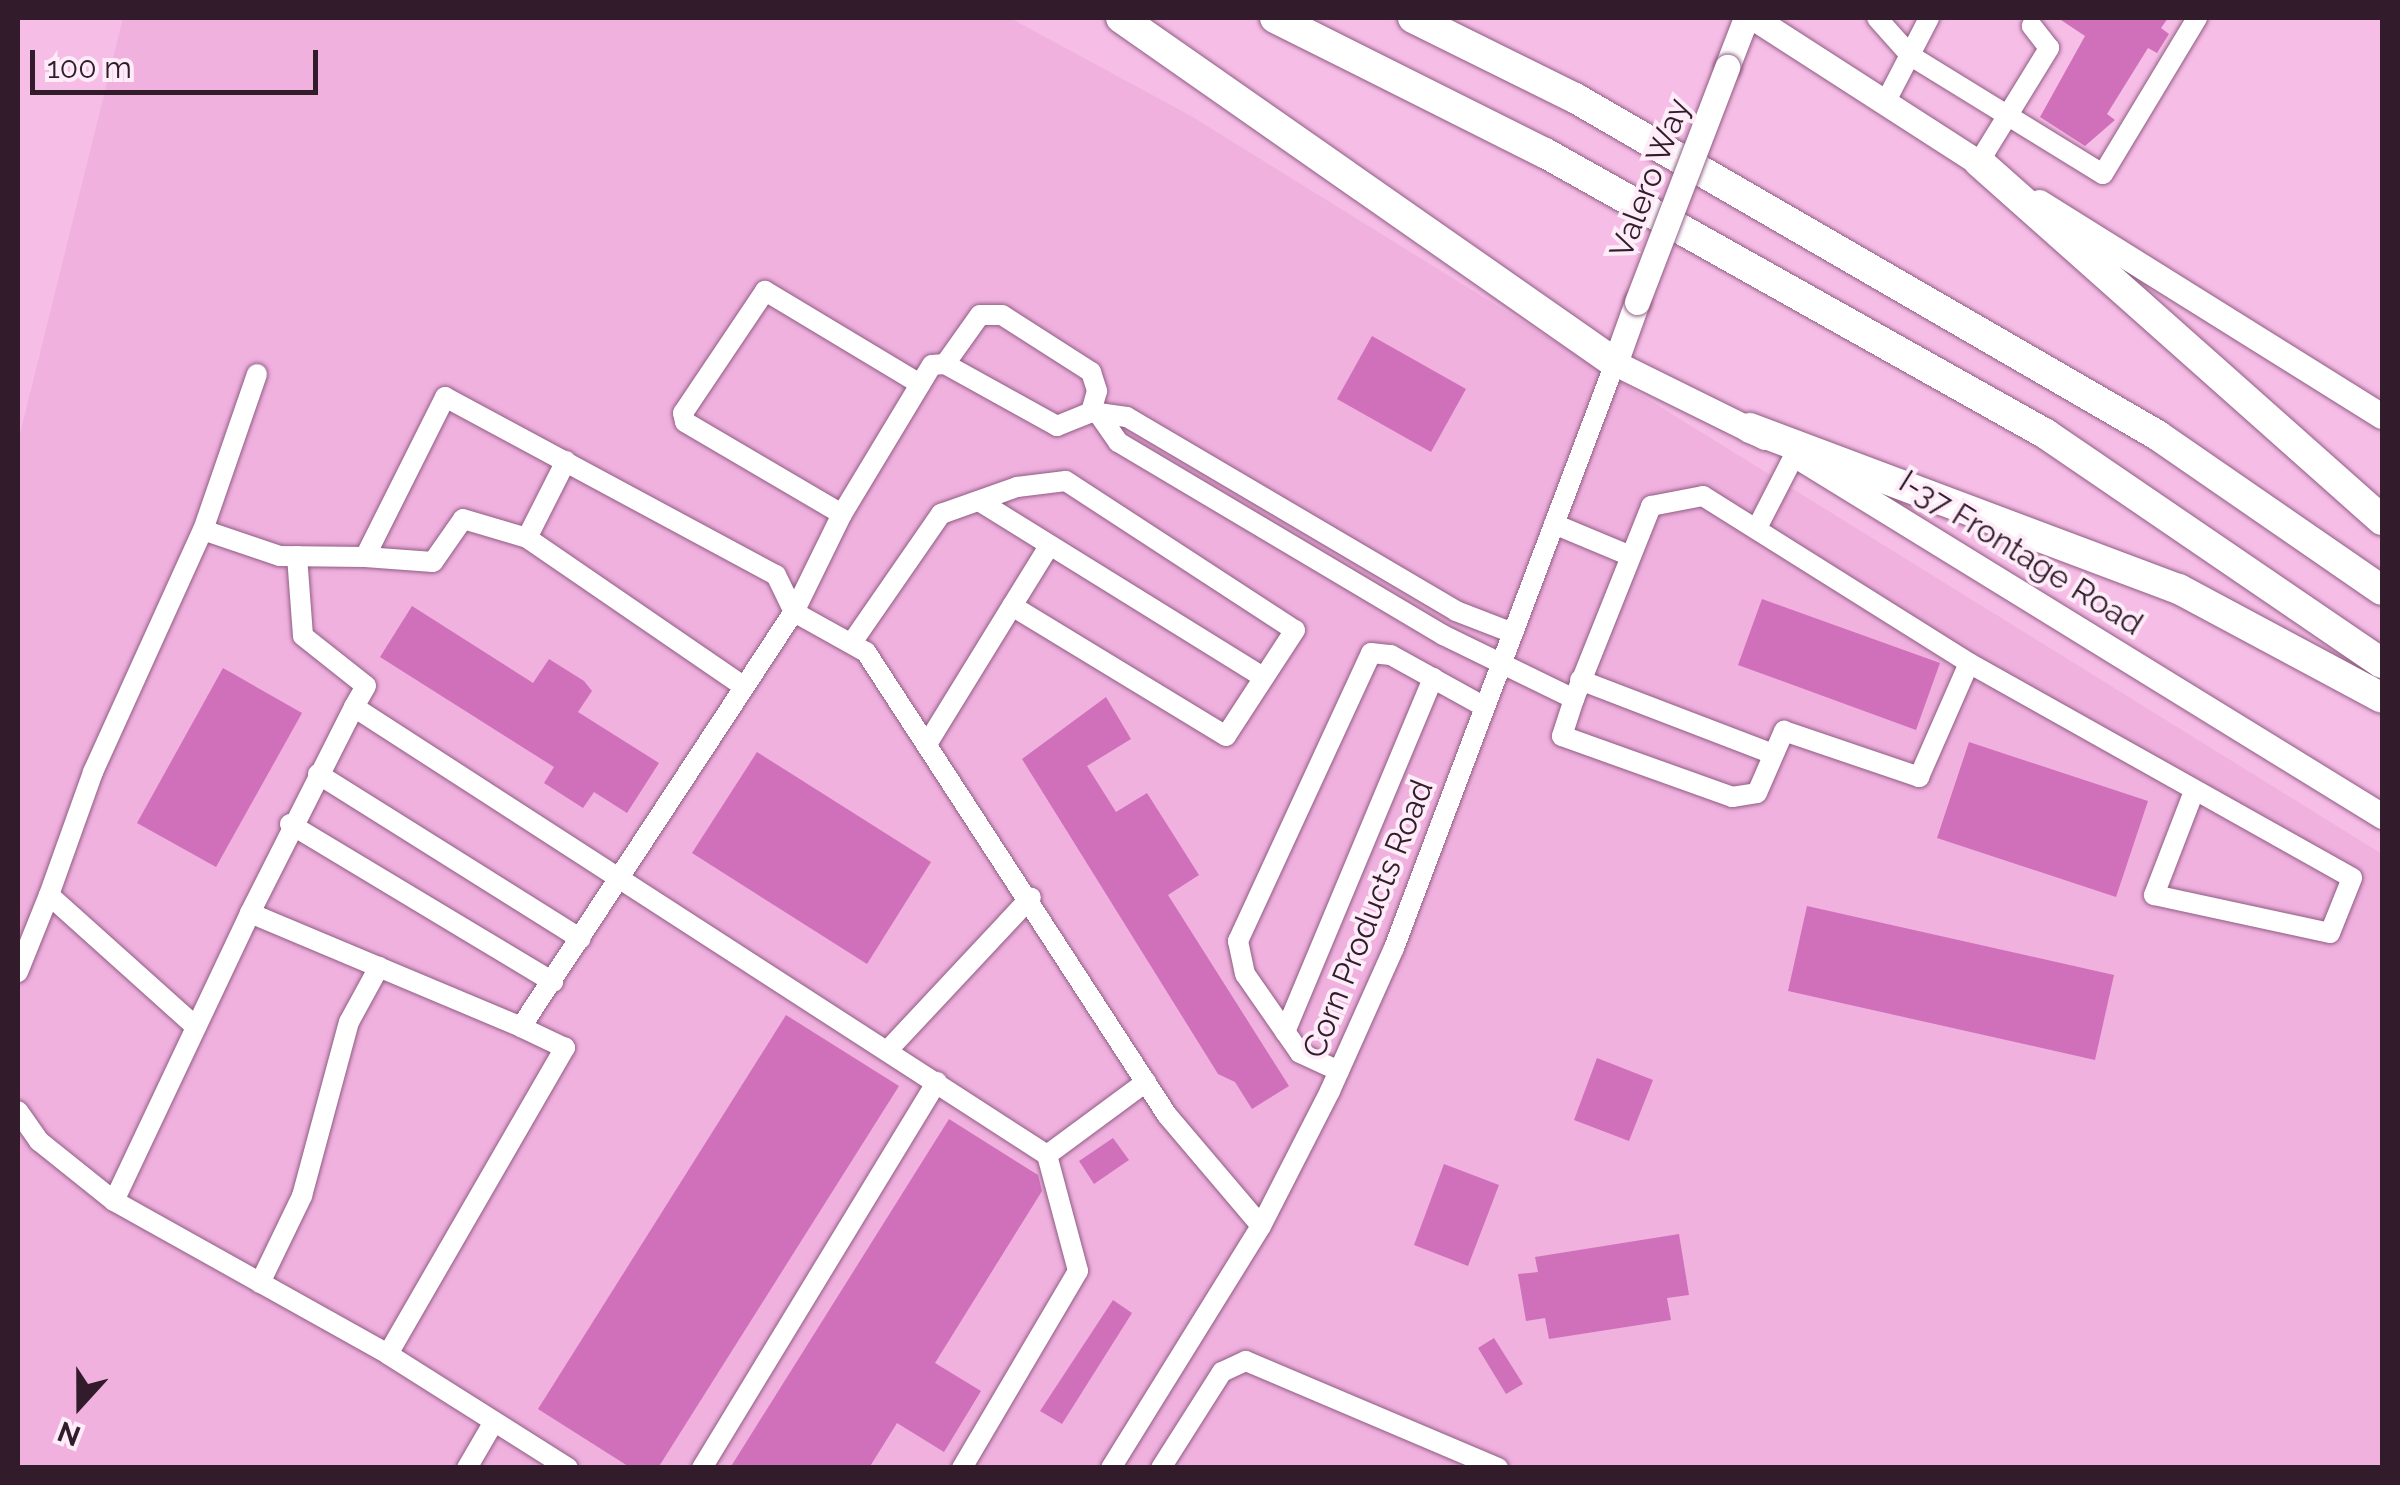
<!DOCTYPE html>
<style>
body{margin:0}
#map{position:relative;width:2400px;height:1485px;overflow:hidden;background:#f6bde6;font-family:Raleway,sans-serif}
div>[style]{position:absolute}
[style*='--x']{left:calc(var(--x)*1px);top:calc(var(--y)*1px);width:calc(var(--w)*1px);rotate:calc(var(--a)*1deg)}
.built>*{inset:0;background:#f0b1df}
.building>*{inset:0;background:#d070ba}
.roads{filter:drop-shadow(0 0 2px #905d83) drop-shadow(0 0 2px #905d83)}
.minor>*{height:20px;margin:-10px;padding:0 10px;transform-origin:10px;border-radius:10px;background:#fff}
.major>*{height:25px;margin:-12.5px;padding:0 12.5px;transform-origin:12.5px;border-radius:12.5px;background:#fff}
.highway>*{height:30px;margin:-15px;padding:0 15px;transform-origin:15px;border-radius:15px;background:#fff}
.bridges{filter:drop-shadow(0 0 2px #905d83) drop-shadow(0 0 2px #905d83)}
.major-bridge>*{height:25px;margin:-12.5px;padding:0 12.5px;transform-origin:12.5px;border-radius:12.5px;background:#fff}
span{translate:-50% -50%;white-space:nowrap;text-align:center;line-height:1.15;-webkit-text-stroke:8px #feecf9;paint-order:stroke}
.street-label{font-size:32px;color:#321c2c}
.frame{position:absolute;inset:0;border:20px solid #321c2c;pointer-events:none}
.north{position:absolute;left:30px;top:1355px;width:100px;height:100px;-webkit-text-stroke:8px #feecf9;paint-order:stroke;rotate:201deg;font-size:28px;font-weight:700;line-height:40px;text-align:center;color:#321c2c}
.north::after{content:'';display:block;margin:auto;width:35px;height:45px;background:#321c2c;clip-path:polygon(50% 0,100% 100%,50% 72%,0 100%)}
.scale{position:absolute;left:30px;top:50px;width:288px;height:45px;box-sizing:border-box;border:5px solid #321c2c;border-top:0;padding-left:12px;font-size:30px;line-height:35px;white-space:nowrap;color:#321c2c;-webkit-text-stroke:8px #feecf9;paint-order:stroke}
</style>
<div id="map">
<div class="built">
<i style="clip-path:polygon(123px 18px,1010px 18px,1191px 116px,2382px 854px,2382px 1467px,18px 1468px,18px 442px)"></i>
</div>
<div class="building">
<i style="clip-path:polygon(2058px 18px,2168px 18px,2161px 28px,2169px 34px,2157px 53px,2148px 48px,2107px 114px,2115px 120px,2085px 146px,2040px 117px,2085px 36px)"></i>
<i style="clip-path:polygon(1372px 336px,1466px 389px,1431px 452px,1337px 399px)"></i>
<i style="clip-path:polygon(1762px 599px,1940px 663px,1916px 730px,1738px 665px)"></i>
<i style="clip-path:polygon(412px 606px,533px 683px,549px 659px,584px 681px,592px 691px,578px 712px,659px 763px,627px 813px,594px 792px,583px 808px,544px 783px,554px 767px,380px 657px)"></i>
<i style="clip-path:polygon(223px 668px,302px 713px,216px 867px,137px 823px)"></i>
<i style="clip-path:polygon(1106px 697px,1131px 739px,1087px 766px,1116px 812px,1147px 793px,1199px 875px,1168px 895px,1289px 1086px,1252px 1109px,1235px 1082px,1218px 1074px,1022px 759px)"></i>
<i style="clip-path:polygon(1969px 742px,2148px 801px,2116px 897px,1937px 838px)"></i>
<i style="clip-path:polygon(757px 752px,931px 862px,867px 964px,692px 853px)"></i>
<i style="clip-path:polygon(1807px 906px,2114px 975px,2095px 1060px,1788px 991px)"></i>
<i style="clip-path:polygon(786px 1015px,899px 1086px,658px 1468px,631px 1468px,538px 1409px)"></i>
<i style="clip-path:polygon(1597px 1058px,1653px 1080px,1629px 1141px,1574px 1120px)"></i>
<i style="clip-path:polygon(949px 1119px,1038px 1175px,1042px 1191px,935px 1363px,981px 1391px,944px 1452px,897px 1423px,869px 1468px,730px 1468px)"></i>
<i style="clip-path:polygon(1113px 1138px,1129px 1160px,1094px 1184px,1079px 1161px)"></i>
<i style="clip-path:polygon(1444px 1164px,1499px 1185px,1468px 1266px,1414px 1245px)"></i>
<i style="clip-path:polygon(1679px 1234px,1689px 1295px,1667px 1298px,1671px 1320px,1549px 1339px,1545px 1318px,1526px 1321px,1518px 1274px,1538px 1272px,1535px 1257px)"></i>
<i style="clip-path:polygon(1113px 1300px,1132px 1313px,1062px 1424px,1040px 1411px)"></i>
<i style="clip-path:polygon(1494px 1338px,1523px 1384px,1506px 1394px,1478px 1348px)"></i>
</div>
<div class="roads">
<div class="minor">
<i style="--x:1877;--y:18;--w:51;--a:48.2"></i>
<i style="--x:1911;--y:56;--w:225;--a:31.6"></i>
<i style="--x:2103;--y:174;--w:182;--a:-58.9"></i>
<i style="--x:1885;--y:103;--w:96;--a:-62.6"></i>
<i style="--x:1979;--y:162;--w:134;--a:-58.4"></i>
<i style="--x:2049;--y:48;--w:28;--a:-128"></i>
<i style="--x:945;--y:364;--w:60;--a:-54.5"></i>
<i style="--x:980;--y:315;--w:22;--a:0"></i>
<i style="--x:1002;--y:315;--w:106;--a:32.6"></i>
<i style="--x:1091;--y:372;--w:20;--a:72"></i>
<i style="--x:1097;--y:391;--w:22;--a:106"></i>
<i style="--x:920;--y:384;--w:181;--a:-149"></i>
<i style="--x:765;--y:291;--w:147;--a:123.9"></i>
<i style="--x:683;--y:413;--w:9;--a:77"></i>
<i style="--x:685;--y:422;--w:182;--a:30.4"></i>
<i style="--x:842;--y:514;--w:174;--a:-58.9"></i>
<i style="--x:932;--y:365;--w:13;--a:-4"></i>
<i style="--x:945;--y:364;--w:128;--a:29"></i>
<i style="--x:1057;--y:426;--w:37;--a:-22"></i>
<i style="--x:1091;--y:412;--w:36;--a:8"></i>
<i style="--x:1127;--y:417;--w:382;--a:30.5"></i>
<i style="--x:1456;--y:611;--w:61;--a:21.1"></i>
<i style="--x:1100;--y:416;--w:32;--a:55"></i>
<i style="--x:1118;--y:442;--w:378;--a:30.7"></i>
<i style="--x:1443;--y:635;--w:146;--a:26"></i>
<i style="--x:1574;--y:699;--w:208;--a:-68.2"></i>
<i style="--x:1651;--y:506;--w:53;--a:-10.9"></i>
<i style="--x:1703;--y:496;--w:314;--a:32.1"></i>
<i style="--x:1969;--y:663;--w:439;--a:29.3"></i>
<i style="--x:2352;--y:878;--w:59;--a:111.8"></i>
<i style="--x:2330;--y:933;--w:180;--a:-167.8"></i>
<i style="--x:2154;--y:895;--w:108;--a:-68.9"></i>
<i style="--x:566;--y:461;--w:86;--a:116.9"></i>
<i style="--x:527;--y:538;--w:262;--a:34.4"></i>
<i style="--x:979;--y:501;--w:335;--a:31.8"></i>
<i style="--x:1554;--y:524;--w:83;--a:22.6"></i>
<i style="--x:1757;--y:528;--w:83;--a:-62.8"></i>
<i style="--x:203;--y:530;--w:165;--a:-70.9"></i>
<i style="--x:297;--y:556;--w:80;--a:85.7"></i>
<i style="--x:303;--y:636;--w:80;--a:38.4"></i>
<i style="--x:366;--y:686;--w:24;--a:120"></i>
<i style="--x:365;--y:557;--w:68;--a:4.2"></i>
<i style="--x:433;--y:562;--w:52;--a:-55.1"></i>
<i style="--x:463;--y:519;--w:67;--a:16.5"></i>
<i style="--x:1012;--y:606;--w:70;--a:-58.3"></i>
<i style="--x:794;--y:612;--w:109;--a:-63.9"></i>
<i style="--x:853;--y:641;--w:155;--a:-55.3"></i>
<i style="--x:941;--y:514;--w:81;--a:-19.6"></i>
<i style="--x:1017;--y:487;--w:49;--a:-7"></i>
<i style="--x:1066;--y:481;--w:273;--a:33.1"></i>
<i style="--x:1295;--y:630;--w:126;--a:123.1"></i>
<i style="--x:1226;--y:736;--w:250;--a:-148.7"></i>
<i style="--x:1012;--y:606;--w:158;--a:121.6"></i>
<i style="--x:1580;--y:680;--w:207;--a:21"></i>
<i style="--x:1574;--y:699;--w:39;--a:108"></i>
<i style="--x:1562;--y:736;--w:181;--a:19.7"></i>
<i style="--x:1732;--y:797;--w:25;--a:-9"></i>
<i style="--x:1757;--y:793;--w:68;--a:-66.5"></i>
<i style="--x:1784;--y:731;--w:143;--a:18.8"></i>
<i style="--x:1919;--y:777;--w:124;--a:-66.3"></i>
<i style="--x:318;--y:774;--w:310;--a:32.1"></i>
<i style="--x:290;--y:824;--w:307;--a:31"></i>
<i style="--x:250;--y:913;--w:231;--a:-63.2"></i>
<i style="--x:354;--y:707;--w:825;--a:32.88"></i>
<i style="--x:1047;--y:1155;--w:120;--a:75"></i>
<i style="--x:1078;--y:1271;--w:229;--a:120.5"></i>
<i style="--x:18;--y:972;--w:83;--a:-68.1"></i>
<i style="--x:195;--y:1026;--w:196;--a:-138.1"></i>
<i style="--x:49;--y:895;--w:131;--a:-70.3"></i>
<i style="--x:93;--y:772;--w:266;--a:-65.6"></i>
<i style="--x:203;--y:530;--w:81;--a:18.7"></i>
<i style="--x:280;--y:556;--w:85;--a:0.7"></i>
<i style="--x:365;--y:557;--w:179;--a:-63.4"></i>
<i style="--x:445;--y:397;--w:376;--a:28.3"></i>
<i style="--x:776;--y:575;--w:41;--a:64.1"></i>
<i style="--x:1285;--y:1032;--w:384;--a:-67.3"></i>
<i style="--x:888;--y:1050;--w:209;--a:-46.9"></i>
<i style="--x:1339;--y:1071;--w:43;--a:-155.2"></i>
<i style="--x:1300;--y:1053;--w:96;--a:-124.8"></i>
<i style="--x:1245;--y:974;--w:34;--a:-102"></i>
<i style="--x:1238;--y:941;--w:317;--a:-65.2"></i>
<i style="--x:1371;--y:653;--w:20;--a:6"></i>
<i style="--x:1391;--y:655;--w:107;--a:29"></i>
<i style="--x:18;--y:1111;--w:37;--a:55"></i>
<i style="--x:39;--y:1141;--w:96;--a:38.7"></i>
<i style="--x:1047;--y:1155;--w:123;--a:-36.4"></i>
<i style="--x:260;--y:1283;--w:97;--a:-64.2"></i>
<i style="--x:302;--y:1196;--w:180;--a:-74.9"></i>
<i style="--x:349;--y:1022;--w:63;--a:-61.4"></i>
<i style="--x:388;--y:1354;--w:354;--a:-60"></i>
<i style="--x:565;--y:1048;--w:49;--a:-154.5"></i>
<i style="--x:467;--y:1468;--w:50;--a:-59.8"></i>
<i style="--x:568;--y:1468;--w:213;--a:-147.7"></i>
<i style="--x:388;--y:1354;--w:314;--a:-150.8"></i>
<i style="--x:114;--y:1201;--w:318;--a:-64.7"></i>
<i style="--x:250;--y:913;--w:294;--a:22.8"></i>
<i style="--x:521;--y:1027;--w:497;--a:-56.7"></i>
<i style="--x:794;--y:612;--w:82;--a:29.1"></i>
<i style="--x:866;--y:652;--w:552;--a:56.97"></i>
<i style="--x:1167;--y:1115;--w:145;--a:49.7"></i>
<i style="--x:702;--y:1468;--w:452;--a:-58.7"></i>
<i style="--x:1111;--y:1468;--w:285;--a:-58.2"></i>
<i style="--x:1261;--y:1226;--w:152;--a:-62.9"></i>
<i style="--x:1330;--y:1091;--w:157;--a:-65.9"></i>
<i style="--x:1394;--y:948;--w:625;--a:-69.3"></i>
<i style="--x:1161;--y:1468;--w:114;--a:-57.6"></i>
<i style="--x:1222;--y:1372;--w:26;--a:-25"></i>
<i style="--x:1246;--y:1361;--w:274;--a:23"></i>
</div>
<div class="major">
<i style="--x:1754;--y:18;--w:284;--a:32.8"></i>
<i style="--x:1727;--y:67;--w:53;--a:-68.8"></i>
<i style="--x:2039;--y:202;--w:404;--a:32"></i>
<i style="--x:1637;--y:302;--w:65;--a:109.8"></i>
<i style="--x:1615;--y:363;--w:167;--a:26.3"></i>
<i style="--x:1799;--y:457;--w:685;--a:31.62"></i>
</div>
<div class="highway">
<i style="--x:1121;--y:18;--w:603;--a:34.93"></i>
<i style="--x:1275;--y:18;--w:302;--a:26.6"></i>
<i style="--x:1545;--y:153;--w:574;--a:29.29"></i>
<i style="--x:2046;--y:434;--w:407;--a:34.3"></i>
<i style="--x:1413;--y:18;--w:181;--a:26.3"></i>
<i style="--x:1575;--y:98;--w:673;--a:30.07"></i>
<i style="--x:2157;--y:435;--w:273;--a:34.6"></i>
<i style="--x:1979;--y:162;--w:539;--a:41.62"></i>
<i style="--x:1750;--y:428;--w:458;--a:20.6"></i>
<i style="--x:2179;--y:589;--w:230;--a:28.2"></i>
</div>
</div>
<div class="bridges">
<div class="major-bridge">
<i style="--x:1637;--y:302;--w:252;--a:-69"></i>
</div>
</div>
<div class="street-label">
<span style="left:1650px;top:178px;rotate:-69deg">Valero Way</span>
<span style="left:2021px;top:553px;rotate:32deg">I-37 Frontage Road</span>
<span style="left:1368px;top:919px;rotate:-68deg">Corn Products Road</span>
</div>
<div class="frame"></div>
<div class="north">N</div>
<div class="scale">100 m</div>
</div>
